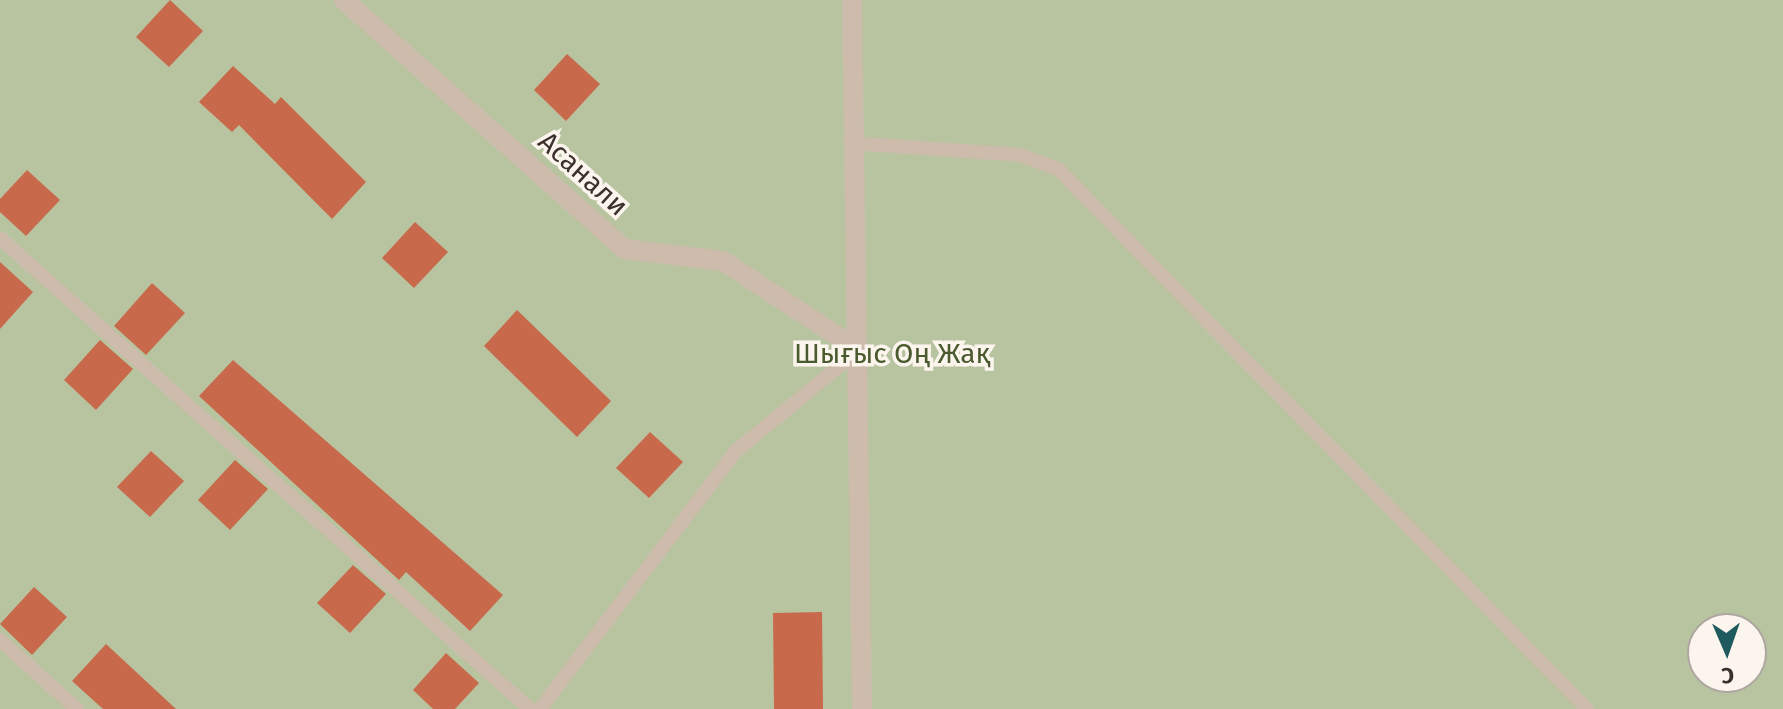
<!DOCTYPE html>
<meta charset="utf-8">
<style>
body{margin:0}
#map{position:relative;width:1783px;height:709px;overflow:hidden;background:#f4ebe1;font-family:"Fira Sans",sans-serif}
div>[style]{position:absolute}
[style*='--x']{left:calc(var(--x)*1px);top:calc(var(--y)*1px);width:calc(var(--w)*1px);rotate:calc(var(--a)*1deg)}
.green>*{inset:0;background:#b8c4a0}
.building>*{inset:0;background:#c8694b}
.service>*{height:14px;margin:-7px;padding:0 7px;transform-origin:7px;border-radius:7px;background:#cdbbac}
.minor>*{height:20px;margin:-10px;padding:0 10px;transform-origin:10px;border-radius:10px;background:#cdbbac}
span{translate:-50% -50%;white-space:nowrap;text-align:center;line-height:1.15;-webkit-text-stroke:7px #fbf5ee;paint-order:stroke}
.street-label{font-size:28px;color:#3b302b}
.park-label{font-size:28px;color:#4a5a2e}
.north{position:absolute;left:1687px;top:613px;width:80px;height:80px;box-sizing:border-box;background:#fbf5ee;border:2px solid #aea6a0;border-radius:50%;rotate:178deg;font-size:22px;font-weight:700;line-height:32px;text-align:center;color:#3b302b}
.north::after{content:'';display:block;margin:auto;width:28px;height:36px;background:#1f5a5e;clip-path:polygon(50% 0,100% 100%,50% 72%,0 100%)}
</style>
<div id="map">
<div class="green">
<i style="clip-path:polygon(evenodd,0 0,1783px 0,1783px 709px,0 709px,0 0,1703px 629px,1751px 629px,1751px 677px,1703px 677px,1703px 629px)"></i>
</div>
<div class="building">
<i style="clip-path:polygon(170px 0,203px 31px,169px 67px,136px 37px)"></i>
<i style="clip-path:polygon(567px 54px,600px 84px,566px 121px,534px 90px)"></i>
<i style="clip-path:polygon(233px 66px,275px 104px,281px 97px,366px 182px,332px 219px,239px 125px,232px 132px,199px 102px)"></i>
<i style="clip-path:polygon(27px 170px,60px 200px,26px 236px,0 212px,0 199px)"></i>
<i style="clip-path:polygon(415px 222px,448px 252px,414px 288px,382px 258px)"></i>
<i style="clip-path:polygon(0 262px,33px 292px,0 329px)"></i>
<i style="clip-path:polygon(152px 283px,185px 313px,146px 355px,114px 326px)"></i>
<i style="clip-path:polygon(517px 310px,611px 401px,577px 437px,484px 346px)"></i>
<i style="clip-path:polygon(100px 340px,133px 369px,96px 410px,64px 380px)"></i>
<i style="clip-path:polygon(233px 360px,503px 595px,470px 631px,406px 572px,399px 580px,199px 396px)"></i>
<i style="clip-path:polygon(650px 432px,683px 462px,649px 498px,616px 468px)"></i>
<i style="clip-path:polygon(151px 451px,184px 481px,150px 517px,117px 487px)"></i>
<i style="clip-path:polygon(235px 460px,268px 489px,230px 530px,198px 500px)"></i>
<i style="clip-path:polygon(353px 565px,386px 594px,350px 633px,317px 603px)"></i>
<i style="clip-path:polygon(34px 587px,67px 617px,32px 655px,0 624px)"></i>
<i style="clip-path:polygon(822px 612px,823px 709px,774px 709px,773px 613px)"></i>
<i style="clip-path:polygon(106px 644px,176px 709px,103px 709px,72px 681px)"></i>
<i style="clip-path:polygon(446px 653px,479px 683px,455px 709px,433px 709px,413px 690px)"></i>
</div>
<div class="service">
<i style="--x:850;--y:143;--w:171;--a:4"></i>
<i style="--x:1021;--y:155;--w:40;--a:21"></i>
<i style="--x:1058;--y:169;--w:756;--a:45.59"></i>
<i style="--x:0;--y:238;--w:709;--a:41.63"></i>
<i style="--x:0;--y:640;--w:103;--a:41.9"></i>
<i style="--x:540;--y:709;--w:324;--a:-52.8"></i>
<i style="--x:736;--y:451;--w:159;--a:-39.4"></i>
</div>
<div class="minor">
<i style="--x:344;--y:0;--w:375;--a:41.6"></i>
<i style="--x:624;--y:249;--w:100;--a:6.9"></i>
<i style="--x:723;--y:261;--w:163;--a:33.2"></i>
<i style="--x:852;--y:0;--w:709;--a:89.19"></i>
</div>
<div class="street-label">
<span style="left:583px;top:174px;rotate:42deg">Асанали</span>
</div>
<div class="park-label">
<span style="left:892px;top:354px">Шығыс Оң Жақ</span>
</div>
<div class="north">С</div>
</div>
